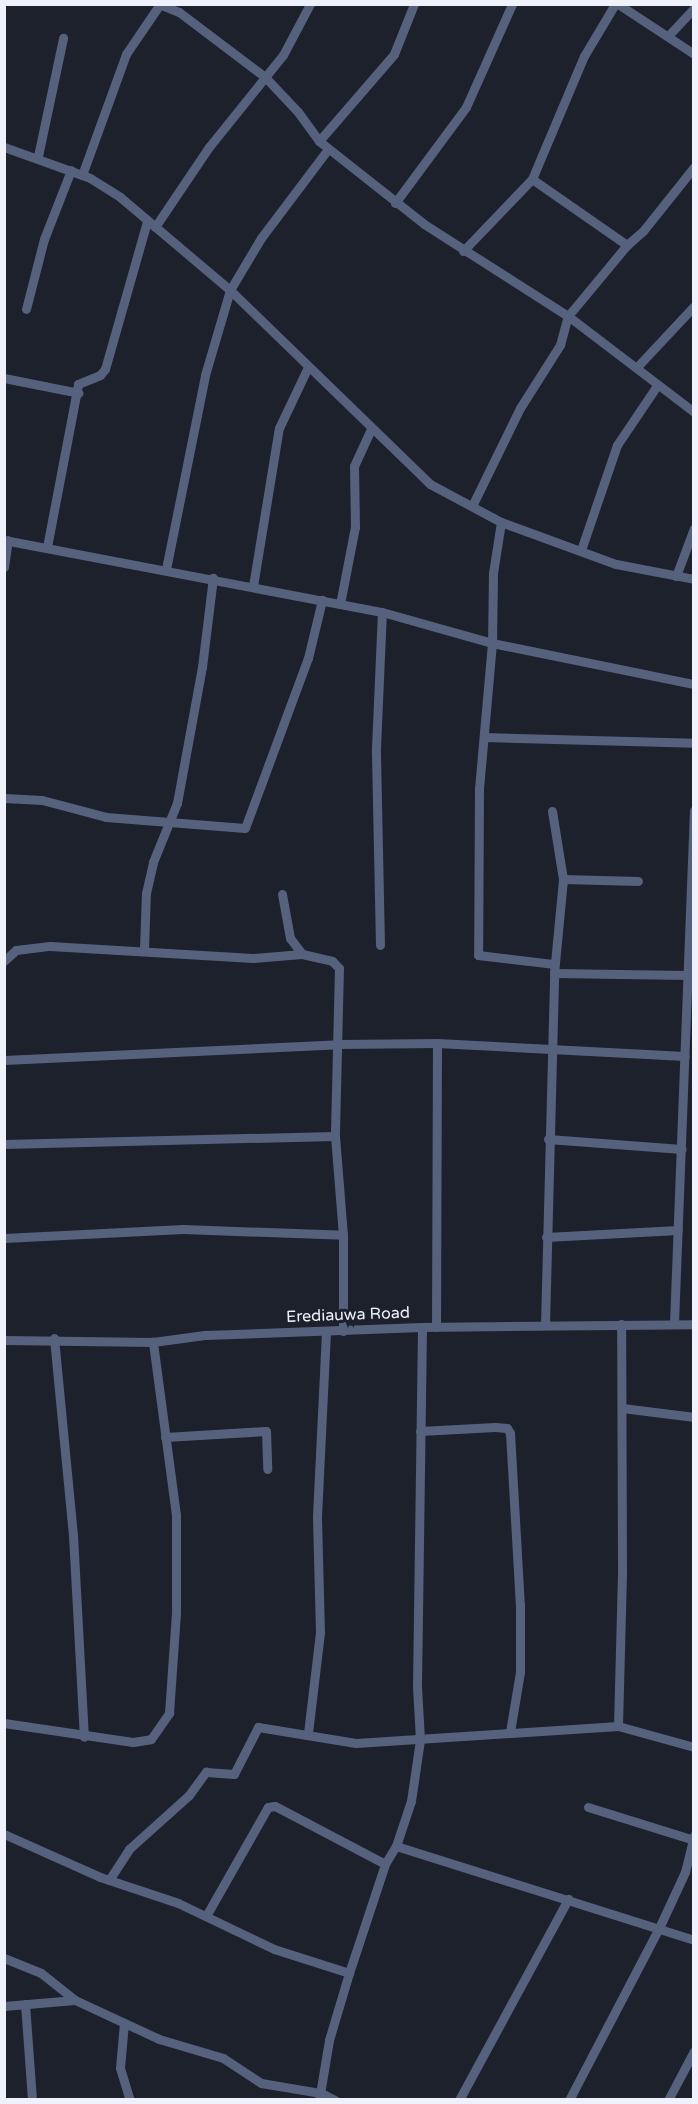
<!DOCTYPE html>
<style>
body{margin:0}
#map{position:relative;width:698px;height:2104px;overflow:hidden;background:#1d212c;font-family:"Varela Round",sans-serif}
div>[style]{position:absolute}
[style*='--x']{left:calc(var(--x)*1px);top:calc(var(--y)*1px);width:calc(var(--w)*1px);rotate:calc(var(--a)*1deg)}
.minor>*{height:9px;margin:-4.5px;padding:0 4.5px;transform-origin:4.5px;border-radius:4.5px;background:#56617e}
span{translate:-50% -50%;white-space:nowrap;text-align:center;line-height:1.15;-webkit-text-stroke:6px #1d212c;paint-order:stroke}
.street-label{font-size:16px;color:#eff2fa}
.frame{position:absolute;inset:0;border:6px solid #eff2fa;pointer-events:none}
</style>
<div id="map">
<div class="minor">
<i style="--x:159;--y:4;--w:22;--a:22"></i>
<i style="--x:179;--y:12;--w:108;--a:37.1"></i>
<i style="--x:265;--y:77;--w:48;--a:46.7"></i>
<i style="--x:298;--y:112;--w:36;--a:54"></i>
<i style="--x:319;--y:141;--w:134;--a:38.3"></i>
<i style="--x:424;--y:224;--w:171;--a:32.6"></i>
<i style="--x:568;--y:316;--w:158;--a:37.3"></i>
<i style="--x:618;--y:4;--w:91;--a:33.3"></i>
<i style="--x:668;--y:36;--w:38;--a:-47"></i>
<i style="--x:319;--y:141;--w:115;--a:-49.2"></i>
<i style="--x:394;--y:54;--w:54;--a:-68.2"></i>
<i style="--x:4;--y:147;--w:91;--a:19.8"></i>
<i style="--x:90;--y:178;--w:36;--a:32"></i>
<i style="--x:120;--y:197;--w:144;--a:40.2"></i>
<i style="--x:230;--y:290;--w:279;--a:44.1"></i>
<i style="--x:430;--y:484;--w:81;--a:28.2"></i>
<i style="--x:501;--y:522;--w:122;--a:20.1"></i>
<i style="--x:616;--y:564;--w:79;--a:10.9"></i>
<i style="--x:38;--y:156;--w:121;--a:-78"></i>
<i style="--x:82;--y:175;--w:129;--a:-70"></i>
<i style="--x:126;--y:54;--w:60;--a:-55.8"></i>
<i style="--x:532;--y:179;--w:116;--a:34.8"></i>
<i style="--x:395;--y:203;--w:119;--a:-53.5"></i>
<i style="--x:466;--y:107;--w:113;--a:-65.9"></i>
<i style="--x:155;--y:227;--w:97;--a:-56"></i>
<i style="--x:209;--y:147;--w:118;--a:-51.2"></i>
<i style="--x:283;--y:55;--w:58;--a:-62.1"></i>
<i style="--x:463;--y:251;--w:100;--a:-46.2"></i>
<i style="--x:532;--y:179;--w:134;--a:-67.1"></i>
<i style="--x:584;--y:56;--w:61;--a:-59.2"></i>
<i style="--x:26;--y:309;--w:72;--a:-75.6"></i>
<i style="--x:44;--y:239;--w:74;--a:-68.6"></i>
<i style="--x:637;--y:367;--w:83;--a:-46.9"></i>
<i style="--x:4;--y:378;--w:76;--a:11.3"></i>
<i style="--x:472;--y:506;--w:109;--a:-63.9"></i>
<i style="--x:520;--y:408;--w:75;--a:-57.6"></i>
<i style="--x:560;--y:345;--w:30;--a:-75"></i>
<i style="--x:568;--y:316;--w:92;--a:-50.3"></i>
<i style="--x:627;--y:245;--w:21;--a:-41"></i>
<i style="--x:643;--y:231;--w:82;--a:-51.4"></i>
<i style="--x:501;--y:522;--w:52;--a:98.9"></i>
<i style="--x:493;--y:573;--w:70;--a:90.8"></i>
<i style="--x:492;--y:643;--w:147;--a:95.1"></i>
<i style="--x:479;--y:789;--w:166;--a:90.3"></i>
<i style="--x:478;--y:955;--w:77;--a:6.8"></i>
<i style="--x:4;--y:540;--w:385;--a:10.8"></i>
<i style="--x:382;--y:612;--w:114;--a:15.7"></i>
<i style="--x:492;--y:643;--w:206;--a:11.5"></i>
<i style="--x:47;--y:547;--w:166;--a:-79.2"></i>
<i style="--x:78;--y:384;--w:24;--a:-22"></i>
<i style="--x:100;--y:375;--w:8;--a:-50"></i>
<i style="--x:105;--y:369;--w:153;--a:-74.1"></i>
<i style="--x:581;--y:550;--w:111;--a:-71.1"></i>
<i style="--x:617;--y:445;--w:73;--a:-56.1"></i>
<i style="--x:4;--y:567;--w:27;--a:-82"></i>
<i style="--x:166;--y:569;--w:198;--a:-78.6"></i>
<i style="--x:205;--y:375;--w:89;--a:-73.6"></i>
<i style="--x:230;--y:290;--w:61;--a:-59.2"></i>
<i style="--x:261;--y:238;--w:111;--a:-53"></i>
<i style="--x:676;--y:576;--w:51;--a:-69.4"></i>
<i style="--x:253;--y:586;--w:160;--a:-80.7"></i>
<i style="--x:279;--y:428;--w:68;--a:-64.6"></i>
<i style="--x:340;--y:604;--w:78;--a:-79"></i>
<i style="--x:355;--y:527;--w:61;--a:-90.9"></i>
<i style="--x:354;--y:466;--w:41;--a:-65.3"></i>
<i style="--x:484;--y:737;--w:210;--a:1.6"></i>
<i style="--x:4;--y:798;--w:38;--a:3"></i>
<i style="--x:42;--y:800;--w:66;--a:14.9"></i>
<i style="--x:106;--y:817;--w:139;--a:4.5"></i>
<i style="--x:245;--y:828;--w:181;--a:-69.7"></i>
<i style="--x:308;--y:658;--w:60;--a:-76.4"></i>
<i style="--x:563;--y:879;--w:75;--a:1.5"></i>
<i style="--x:282;--y:894;--w:45;--a:79.7"></i>
<i style="--x:290;--y:938;--w:20;--a:53"></i>
<i style="--x:380;--y:945;--w:197;--a:-91.2"></i>
<i style="--x:376;--y:748;--w:136;--a:-87.5"></i>
<i style="--x:144;--y:949;--w:56;--a:-88"></i>
<i style="--x:146;--y:893;--w:32;--a:-77"></i>
<i style="--x:153;--y:862;--w:64;--a:-67.9"></i>
<i style="--x:177;--y:803;--w:138;--a:-79.6"></i>
<i style="--x:202;--y:667;--w:90;--a:-83"></i>
<i style="--x:4;--y:961;--w:16;--a:-43"></i>
<i style="--x:16;--y:950;--w:34;--a:-7"></i>
<i style="--x:50;--y:946;--w:203;--a:3.4"></i>
<i style="--x:253;--y:958;--w:49;--a:-4.7"></i>
<i style="--x:302;--y:954;--w:31;--a:13"></i>
<i style="--x:332;--y:961;--w:10;--a:45"></i>
<i style="--x:339;--y:968;--w:168;--a:91.4"></i>
<i style="--x:335;--y:1136;--w:99;--a:85.4"></i>
<i style="--x:343;--y:1235;--w:96;--a:90"></i>
<i style="--x:554;--y:973;--w:133;--a:0.9"></i>
<i style="--x:4;--y:1060;--w:335;--a:-2.7"></i>
<i style="--x:339;--y:1044;--w:98;--a:-0.6"></i>
<i style="--x:437;--y:1043;--w:248;--a:3"></i>
<i style="--x:548;--y:1139;--w:134;--a:4.3"></i>
<i style="--x:4;--y:1144;--w:331;--a:-1.4"></i>
<i style="--x:546;--y:1237;--w:132;--a:-3"></i>
<i style="--x:4;--y:1238;--w:179;--a:-2.9"></i>
<i style="--x:183;--y:1229;--w:160;--a:2.1"></i>
<i style="--x:674;--y:1323;--w:513;--a:-87.77"></i>
<i style="--x:545;--y:1325;--w:352;--a:-88.5"></i>
<i style="--x:554;--y:973;--w:94;--a:-84.5"></i>
<i style="--x:563;--y:879;--w:69;--a:-99.2"></i>
<i style="--x:436;--y:1327;--w:284;--a:-89.8"></i>
<i style="--x:54;--y:1338;--w:198;--a:84.5"></i>
<i style="--x:73;--y:1535;--w:202;--a:86.9"></i>
<i style="--x:4;--y:1340;--w:149;--a:0.8"></i>
<i style="--x:153;--y:1342;--w:52;--a:-7.7"></i>
<i style="--x:205;--y:1335;--w:217;--a:-2.1"></i>
<i style="--x:422;--y:1327;--w:272;--a:-0.6"></i>
<i style="--x:622;--y:1408;--w:73;--a:7.1"></i>
<i style="--x:420;--y:1431;--w:75;--a:-3.1"></i>
<i style="--x:495;--y:1427;--w:12;--a:5"></i>
<i style="--x:507;--y:1428;--w:6;--a:59"></i>
<i style="--x:510;--y:1433;--w:172;--a:86.7"></i>
<i style="--x:520;--y:1605;--w:67;--a:90"></i>
<i style="--x:520;--y:1672;--w:61;--a:99.5"></i>
<i style="--x:165;--y:1437;--w:101;--a:-3.4"></i>
<i style="--x:266;--y:1431;--w:38;--a:88"></i>
<i style="--x:4;--y:1723;--w:130;--a:8.4"></i>
<i style="--x:133;--y:1742;--w:18;--a:-9"></i>
<i style="--x:151;--y:1739;--w:32;--a:-55"></i>
<i style="--x:169;--y:1713;--w:101;--a:-86"></i>
<i style="--x:176;--y:1612;--w:97;--a:-90"></i>
<i style="--x:176;--y:1515;--w:175;--a:-97.6"></i>
<i style="--x:618;--y:1726;--w:156;--a:-88.5"></i>
<i style="--x:622;--y:1570;--w:246;--a:-90.2"></i>
<i style="--x:308;--y:1733;--w:101;--a:-83.2"></i>
<i style="--x:320;--y:1633;--w:117;--a:-91.5"></i>
<i style="--x:317;--y:1516;--w:185;--a:-87.2"></i>
<i style="--x:588;--y:1807;--w:111;--a:17.3"></i>
<i style="--x:4;--y:1834;--w:105;--a:24.1"></i>
<i style="--x:100;--y:1877;--w:82;--a:18.4"></i>
<i style="--x:178;--y:1903;--w:106;--a:25.6"></i>
<i style="--x:274;--y:1949;--w:79;--a:17.7"></i>
<i style="--x:396;--y:1846;--w:312;--a:17.5"></i>
<i style="--x:109;--y:1880;--w:37;--a:-57"></i>
<i style="--x:129;--y:1849;--w:81;--a:-42"></i>
<i style="--x:189;--y:1795;--w:29;--a:-54"></i>
<i style="--x:206;--y:1772;--w:28;--a:4"></i>
<i style="--x:234;--y:1774;--w:53;--a:-62.9"></i>
<i style="--x:258;--y:1727;--w:99;--a:9.3"></i>
<i style="--x:356;--y:1743;--w:263;--a:-3.7"></i>
<i style="--x:618;--y:1726;--w:79;--a:15.4"></i>
<i style="--x:206;--y:1916;--w:125;--a:-60.4"></i>
<i style="--x:268;--y:1807;--w:7;--a:-8"></i>
<i style="--x:275;--y:1806;--w:124;--a:27.8"></i>
<i style="--x:4;--y:1958;--w:40;--a:22"></i>
<i style="--x:41;--y:1973;--w:43;--a:38.5"></i>
<i style="--x:75;--y:2000;--w:93;--a:24.9"></i>
<i style="--x:159;--y:2039;--w:67;--a:16.5"></i>
<i style="--x:223;--y:2058;--w:45;--a:33.3"></i>
<i style="--x:261;--y:2083;--w:61;--a:9.5"></i>
<i style="--x:321;--y:2093;--w:16;--a:27"></i>
<i style="--x:25;--y:2004;--w:96;--a:85.8"></i>
<i style="--x:4;--y:2006;--w:71;--a:-4.8"></i>
<i style="--x:124;--y:2023;--w:45;--a:95.1"></i>
<i style="--x:120;--y:2068;--w:34;--a:73"></i>
<i style="--x:319;--y:2100;--w:61;--a:-80.5"></i>
<i style="--x:329;--y:2040;--w:70;--a:-73.4"></i>
<i style="--x:349;--y:1973;--w:115;--a:-71.7"></i>
<i style="--x:385;--y:1864;--w:21;--a:-59"></i>
<i style="--x:396;--y:1846;--w:47;--a:-71.6"></i>
<i style="--x:411;--y:1801;--w:62;--a:-81.6"></i>
<i style="--x:420;--y:1740;--w:54;--a:-93.2"></i>
<i style="--x:417;--y:1686;--w:359;--a:-89.2"></i>
<i style="--x:459;--y:2100;--w:229;--a:-61.5"></i>
<i style="--x:569;--y:2100;--w:194;--a:-62.4"></i>
<i style="--x:659;--y:1928;--w:62;--a:-65.1"></i>
<i style="--x:685;--y:1872;--w:38;--a:-76"></i>
<i style="--x:668;--y:2100;--w:55;--a:-62"></i>
</div>
<div class="street-label">
<span style="left:348px;top:1315px;rotate:-2deg">Erediauwa Road</span>
</div>
<div class="frame"></div>
</div>
